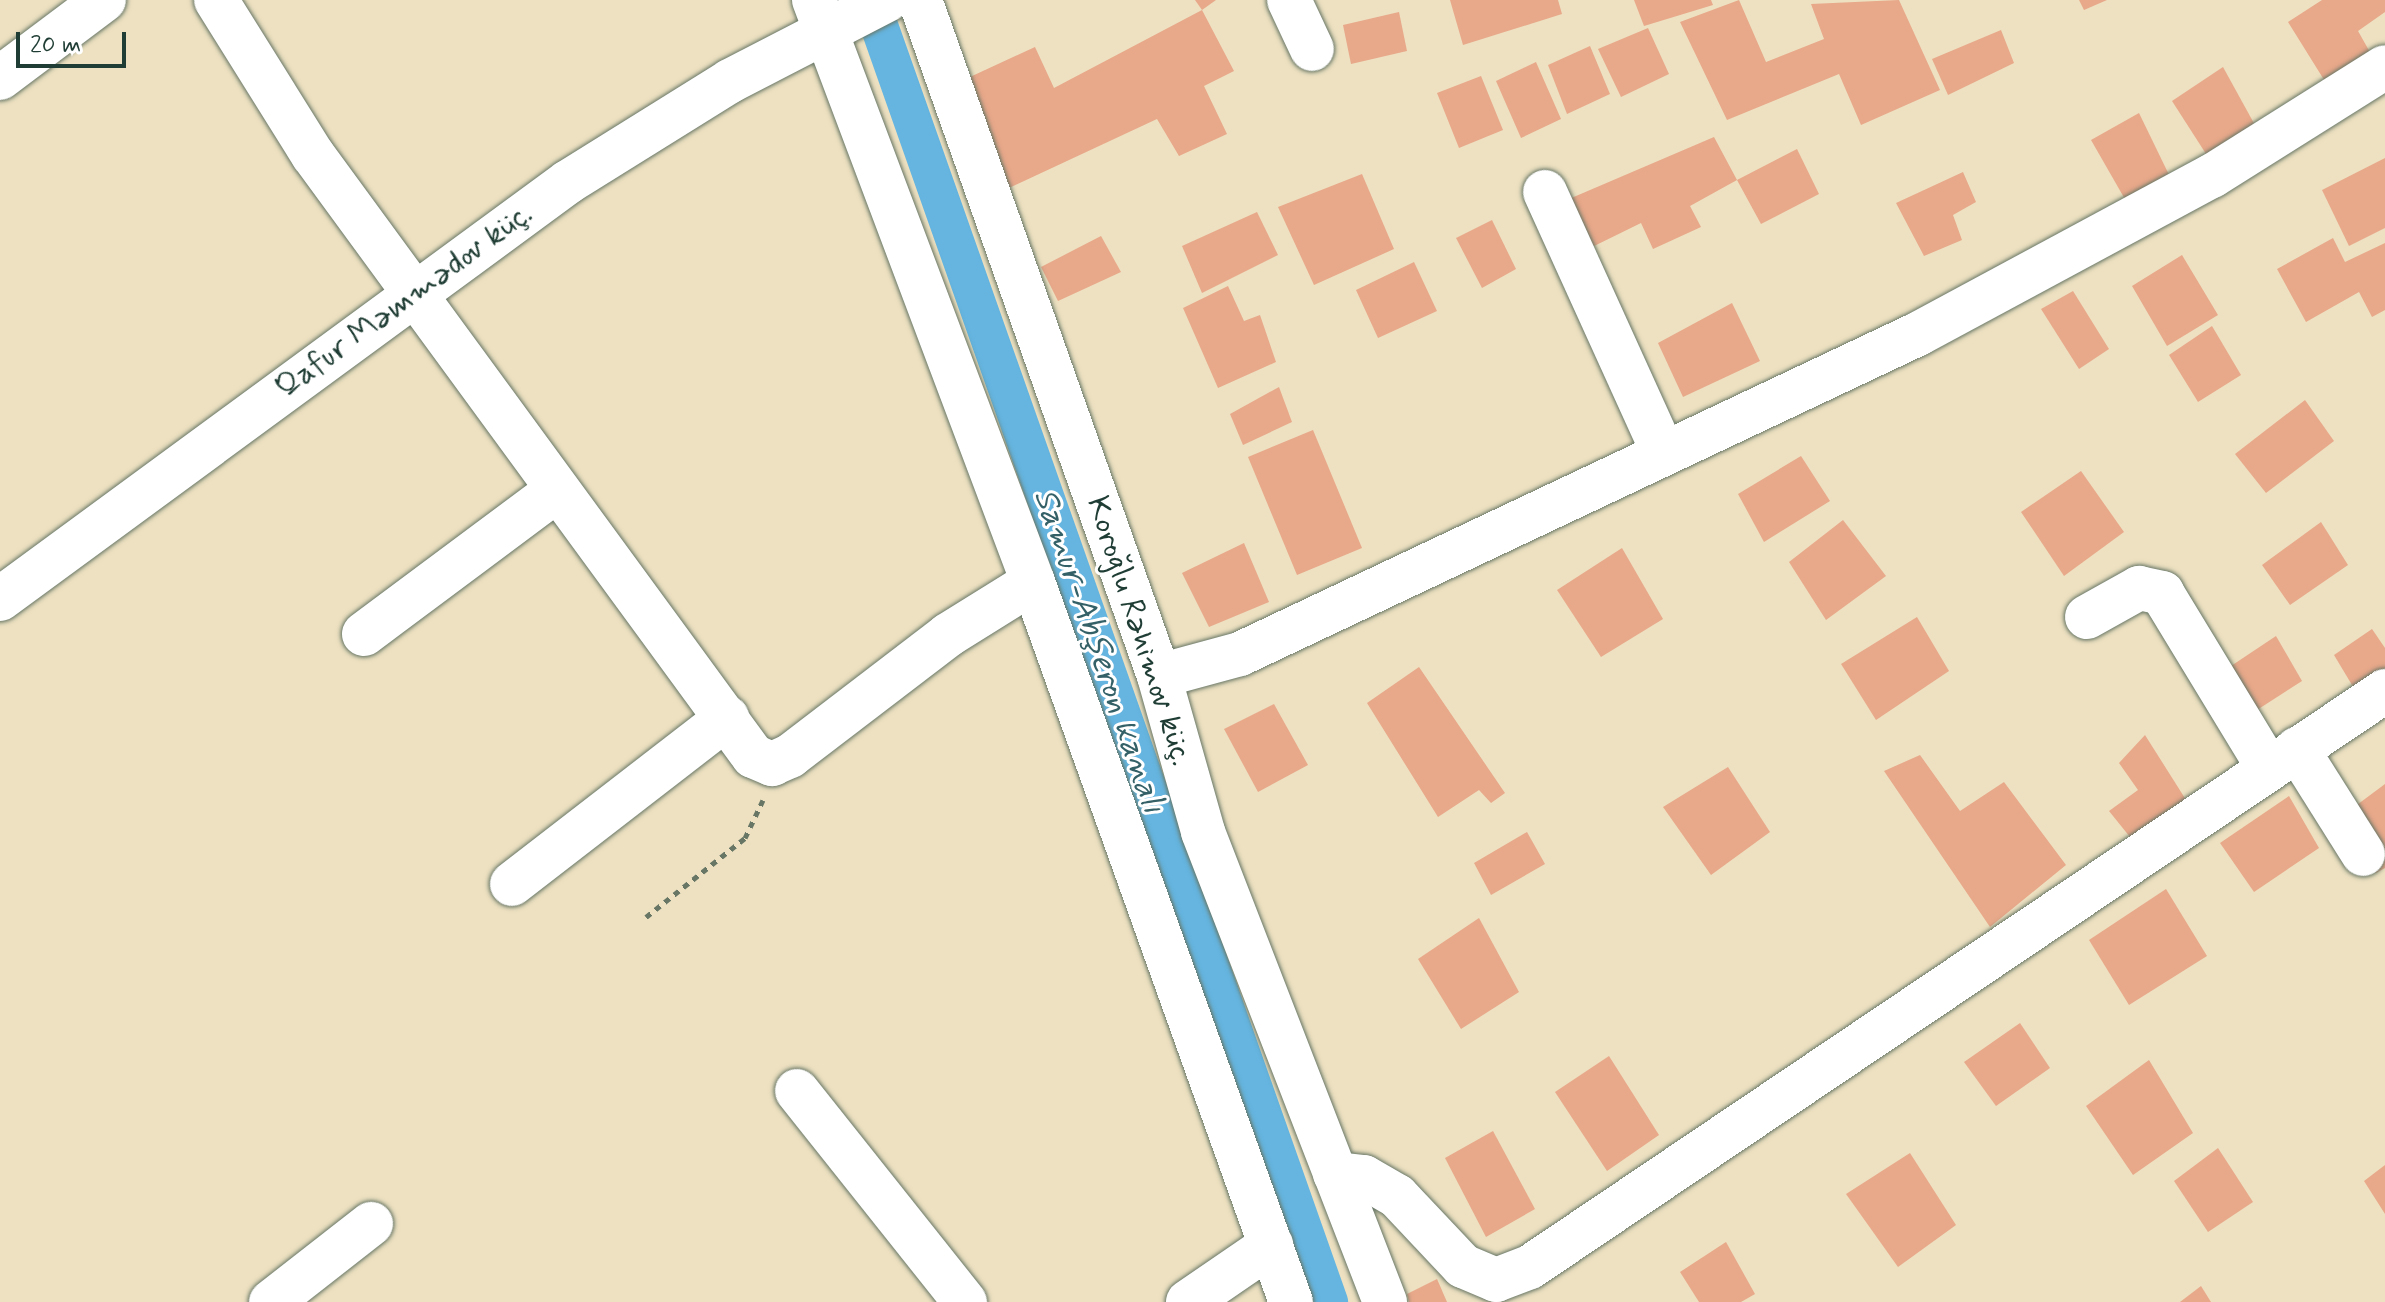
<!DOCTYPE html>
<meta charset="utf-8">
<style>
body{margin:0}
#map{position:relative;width:2385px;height:1302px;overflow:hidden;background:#ede1c1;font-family:Mynerve,sans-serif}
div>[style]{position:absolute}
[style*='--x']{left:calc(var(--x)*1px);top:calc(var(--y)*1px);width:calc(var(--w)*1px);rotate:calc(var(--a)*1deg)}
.canal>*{height:38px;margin:-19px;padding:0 19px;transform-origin:19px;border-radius:19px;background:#65b5e0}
.building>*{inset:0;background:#e8a88a}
.path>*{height:5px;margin-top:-2.5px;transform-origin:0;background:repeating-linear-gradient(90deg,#677665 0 6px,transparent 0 12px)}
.roads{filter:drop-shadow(0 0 2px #677665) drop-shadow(0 0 2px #677665)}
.minor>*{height:44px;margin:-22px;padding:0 22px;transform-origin:22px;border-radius:22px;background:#fff}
span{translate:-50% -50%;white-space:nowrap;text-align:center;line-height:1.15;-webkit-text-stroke:6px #fff;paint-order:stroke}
.street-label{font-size:32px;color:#1f3d34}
.water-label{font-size:34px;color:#346168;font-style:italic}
.scale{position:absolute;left:16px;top:32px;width:110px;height:36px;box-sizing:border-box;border:4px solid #1f3d34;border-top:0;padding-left:10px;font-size:24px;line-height:28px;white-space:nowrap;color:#1f3d34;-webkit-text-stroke:6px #fff;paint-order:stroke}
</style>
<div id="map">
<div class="canal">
<i style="--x:870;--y:0;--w:1381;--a:70.58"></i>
</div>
<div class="building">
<i style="clip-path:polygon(1195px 0,1216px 0,1202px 10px)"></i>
<i style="clip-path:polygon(1450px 0,1558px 0,1562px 14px,1463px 45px)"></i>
<i style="clip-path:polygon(1634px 0,1711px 0,1713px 5px,1644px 26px)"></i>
<i style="clip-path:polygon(1739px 0,1766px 62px,1824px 39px,1811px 4px,1899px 0,1940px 90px,1861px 125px,1839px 74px,1727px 120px,1680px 22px)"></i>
<i style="clip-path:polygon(2079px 0,2107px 0,2084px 10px)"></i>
<i style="clip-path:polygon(2322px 0,2385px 0,2385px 12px,2358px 31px,2371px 54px,2326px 83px,2288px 22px)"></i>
<i style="clip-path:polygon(1202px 10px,1234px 71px,1204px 86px,1227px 134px,1179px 156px,1157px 119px,1007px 189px,957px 83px,1035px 47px,1054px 88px)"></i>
<i style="clip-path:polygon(1399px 12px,1407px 51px,1351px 64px,1343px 25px)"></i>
<i style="clip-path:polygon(1648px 28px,1669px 74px,1621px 97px,1598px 49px)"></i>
<i style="clip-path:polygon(2001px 30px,2014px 63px,1948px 95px,1932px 59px)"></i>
<i style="clip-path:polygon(1590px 46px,1610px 94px,1567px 114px,1548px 65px)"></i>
<i style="clip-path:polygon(1536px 62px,1561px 119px,1521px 138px,1496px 81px)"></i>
<i style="clip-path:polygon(2223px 67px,2256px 127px,2208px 157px,2172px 101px)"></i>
<i style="clip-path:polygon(1481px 76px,1503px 130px,1459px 148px,1437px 93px)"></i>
<i style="clip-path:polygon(2139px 113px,2173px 183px,2130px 208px,2091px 140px)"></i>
<i style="clip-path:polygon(1714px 137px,1737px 180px,1690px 206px,1701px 227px,1653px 249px,1641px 223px,1586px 250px,1562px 202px)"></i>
<i style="clip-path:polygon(1797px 149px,1819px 194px,1761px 224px,1737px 180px)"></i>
<i style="clip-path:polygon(2385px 158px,2385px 228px,2349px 246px,2322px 190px)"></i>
<i style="clip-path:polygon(1963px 172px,1976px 202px,1953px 215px,1962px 240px,1924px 256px,1896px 203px)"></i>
<i style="clip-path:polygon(1362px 174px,1394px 249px,1314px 285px,1278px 207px)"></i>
<i style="clip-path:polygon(1257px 212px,1278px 255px,1202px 293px,1182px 246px)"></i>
<i style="clip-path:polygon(1492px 220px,1516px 269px,1482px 288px,1456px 238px)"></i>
<i style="clip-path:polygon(1101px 236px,1121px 272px,1058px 301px,1041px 267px)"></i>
<i style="clip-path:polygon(2333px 238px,2345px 262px,2385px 243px,2385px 310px,2372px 317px,2359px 292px,2306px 322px,2277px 269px)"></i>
<i style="clip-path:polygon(2182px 255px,2218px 315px,2167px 346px,2132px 286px)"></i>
<i style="clip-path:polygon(1414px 262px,1437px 311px,1378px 338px,1356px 290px)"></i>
<i style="clip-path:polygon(1228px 286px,1244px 321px,1260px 315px,1276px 362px,1218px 388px,1183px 308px)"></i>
<i style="clip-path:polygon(2073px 291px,2109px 349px,2079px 369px,2041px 309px)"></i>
<i style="clip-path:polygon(1732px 303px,1760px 361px,1683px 397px,1658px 343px)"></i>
<i style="clip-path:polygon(2212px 326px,2241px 375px,2198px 402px,2169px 355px)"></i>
<i style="clip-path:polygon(1279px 387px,1292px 422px,1243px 445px,1230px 414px)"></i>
<i style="clip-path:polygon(2305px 400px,2334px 441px,2266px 493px,2235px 454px)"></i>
<i style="clip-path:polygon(1313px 430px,1362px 548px,1297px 575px,1248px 457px)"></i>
<i style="clip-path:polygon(1801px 456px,1830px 501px,1764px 542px,1738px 494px)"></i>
<i style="clip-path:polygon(2081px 471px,2124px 532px,2064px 576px,2021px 512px)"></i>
<i style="clip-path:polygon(1843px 520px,1886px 576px,1826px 620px,1789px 562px)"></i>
<i style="clip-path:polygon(2321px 522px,2348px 565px,2290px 605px,2262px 565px)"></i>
<i style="clip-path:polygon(1244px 543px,1269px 602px,1209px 627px,1182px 573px)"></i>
<i style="clip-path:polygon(1622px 548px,1663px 619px,1601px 657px,1557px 590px)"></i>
<i style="clip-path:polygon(1917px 617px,1949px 671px,1876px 720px,1841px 664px)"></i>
<i style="clip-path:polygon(2372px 629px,2385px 648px,2385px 677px,2358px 695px,2334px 655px)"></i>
<i style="clip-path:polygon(2276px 636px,2302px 681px,2243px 719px,2216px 676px)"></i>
<i style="clip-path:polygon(1419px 667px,1505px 793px,1491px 803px,1479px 790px,1438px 817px,1367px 703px)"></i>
<i style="clip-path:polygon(1274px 704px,1308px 765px,1258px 792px,1224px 729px)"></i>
<i style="clip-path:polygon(2145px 735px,2188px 803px,2134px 842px,2109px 811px,2138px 790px,2119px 763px)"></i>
<i style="clip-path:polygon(1920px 755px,1960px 811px,2004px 782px,2066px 865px,1990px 927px,1884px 771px)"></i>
<i style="clip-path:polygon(1728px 767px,1770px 832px,1711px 875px,1663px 807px)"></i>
<i style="clip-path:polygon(2385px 784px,2385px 868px,2376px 873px,2342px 816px)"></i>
<i style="clip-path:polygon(2289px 796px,2319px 848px,2254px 892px,2220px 843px)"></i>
<i style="clip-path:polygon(1527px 832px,1545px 864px,1491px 895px,1474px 863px)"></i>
<i style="clip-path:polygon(2166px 889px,2207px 956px,2129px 1005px,2089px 940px)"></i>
<i style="clip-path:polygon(1479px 918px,1519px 992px,1461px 1029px,1418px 959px)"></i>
<i style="clip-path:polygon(2020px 1023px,2050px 1068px,1996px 1106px,1964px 1062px)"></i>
<i style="clip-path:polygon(1609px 1056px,1659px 1135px,1607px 1171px,1555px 1092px)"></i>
<i style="clip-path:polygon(2149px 1060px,2193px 1133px,2133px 1175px,2086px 1106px)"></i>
<i style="clip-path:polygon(1493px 1131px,1535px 1209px,1486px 1237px,1445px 1158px)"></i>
<i style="clip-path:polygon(2218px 1148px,2253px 1202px,2208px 1232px,2174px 1181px)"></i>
<i style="clip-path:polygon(1910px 1153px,1956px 1225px,1898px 1267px,1846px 1194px)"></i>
<i style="clip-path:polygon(2385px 1165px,2385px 1214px,2364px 1181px)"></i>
<i style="clip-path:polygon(1726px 1242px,1755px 1294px,1741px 1302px,1699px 1302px,1680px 1272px)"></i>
<i style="clip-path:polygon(1437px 1279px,1447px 1302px,1409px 1302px,1407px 1294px)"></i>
<i style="clip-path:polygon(2201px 1286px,2211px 1302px,2180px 1302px)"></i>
</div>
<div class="path">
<i style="--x:646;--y:917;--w:127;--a:-38.6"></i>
<i style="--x:745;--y:838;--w:42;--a:-64.7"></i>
</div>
<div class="roads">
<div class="minor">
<i style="--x:216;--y:0;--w:183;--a:58"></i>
<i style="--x:313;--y:155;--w:745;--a:53.79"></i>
<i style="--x:753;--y:756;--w:21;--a:23"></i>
<i style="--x:772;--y:764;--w:20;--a:-24"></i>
<i style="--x:790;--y:756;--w:199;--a:-37.4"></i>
<i style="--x:948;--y:635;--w:100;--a:-31.9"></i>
<i style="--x:814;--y:0;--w:622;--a:69.38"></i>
<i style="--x:1033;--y:582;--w:765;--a:70.29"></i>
<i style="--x:920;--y:0;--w:717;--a:70.53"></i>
<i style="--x:1159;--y:676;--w:162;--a:74.2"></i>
<i style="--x:1203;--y:832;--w:504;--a:68.83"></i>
<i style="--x:1289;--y:0;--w:54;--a:64.9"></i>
<i style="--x:0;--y:78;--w:130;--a:-36.9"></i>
<i style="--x:1545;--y:192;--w:286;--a:65.6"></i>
<i style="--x:0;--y:599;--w:705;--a:-36.28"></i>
<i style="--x:568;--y:182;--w:191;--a:-31.9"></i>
<i style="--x:730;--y:81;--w:177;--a:-27.3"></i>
<i style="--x:2087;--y:617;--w:60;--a:-29.1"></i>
<i style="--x:2139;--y:588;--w:24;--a:12"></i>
<i style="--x:2162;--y:593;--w:204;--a:58.7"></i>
<i style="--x:364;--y:634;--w:239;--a:-36.7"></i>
<i style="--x:1159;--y:676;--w:84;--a:-15.2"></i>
<i style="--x:1240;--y:654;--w:750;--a:-25.27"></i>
<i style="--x:1918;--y:334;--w:334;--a:-28.3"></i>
<i style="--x:2212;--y:176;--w:204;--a:-32.2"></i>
<i style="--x:2297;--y:749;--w:124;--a:57.8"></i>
<i style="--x:512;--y:884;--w:272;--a:-37.7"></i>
<i style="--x:797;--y:1091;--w:270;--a:51.5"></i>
<i style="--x:1335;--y:1174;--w:29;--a:6"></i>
<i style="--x:1364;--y:1177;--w:38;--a:30"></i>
<i style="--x:1397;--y:1196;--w:96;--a:46.7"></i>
<i style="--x:1463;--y:1266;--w:36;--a:23"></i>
<i style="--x:1496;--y:1280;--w:36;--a:-21"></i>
<i style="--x:1530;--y:1267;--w:1031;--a:-33.97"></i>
<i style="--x:271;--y:1302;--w:127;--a:-38"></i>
<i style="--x:1188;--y:1302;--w:101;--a:-34.5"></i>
</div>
</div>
<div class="street-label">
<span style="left:404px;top:301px;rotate:-36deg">Qafur Məmmədov küç.</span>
<span style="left:1139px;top:631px;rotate:72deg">Koroğlu Rəhimov küç.</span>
</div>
<div class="water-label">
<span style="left:1099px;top:651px;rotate:71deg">Samur-Abşeron kanalı</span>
</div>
<div class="scale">20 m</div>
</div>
